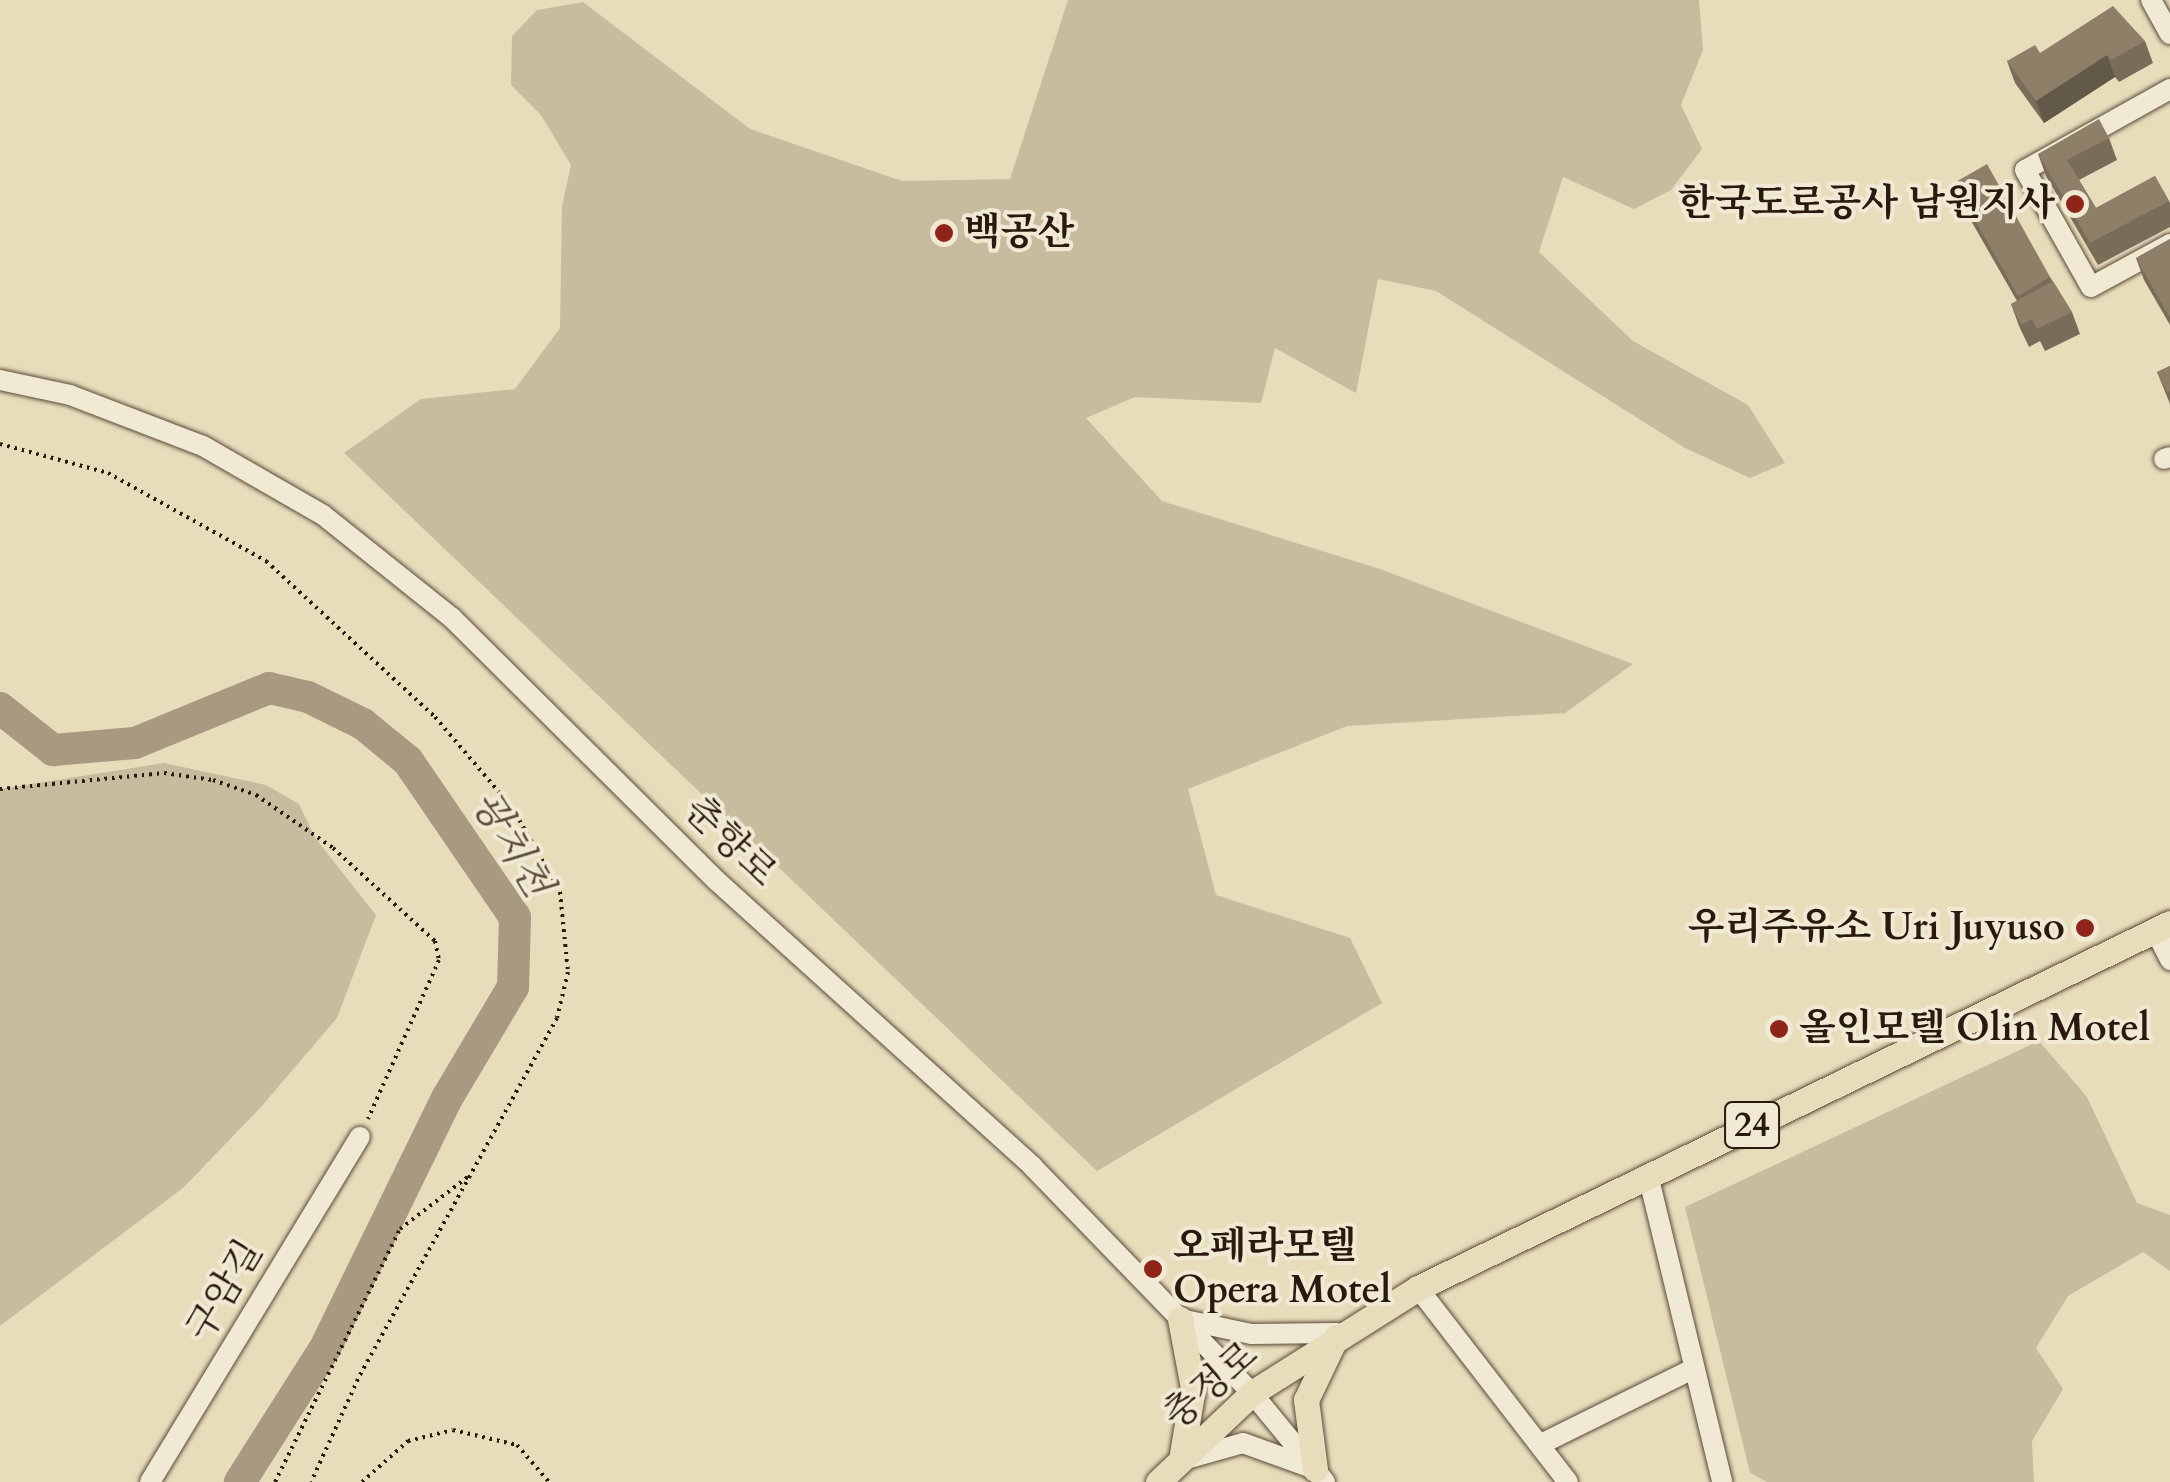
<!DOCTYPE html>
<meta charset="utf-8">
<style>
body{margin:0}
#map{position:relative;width:2170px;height:1482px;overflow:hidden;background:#e8ddbb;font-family:Cardo,"Noto Serif KR",serif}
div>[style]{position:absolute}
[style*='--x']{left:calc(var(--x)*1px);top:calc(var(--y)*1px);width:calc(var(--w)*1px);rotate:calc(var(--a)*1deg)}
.green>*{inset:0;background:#c8bc9e}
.river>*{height:32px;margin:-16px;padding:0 16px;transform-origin:16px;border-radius:16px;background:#a79a80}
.path>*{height:4px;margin-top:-2px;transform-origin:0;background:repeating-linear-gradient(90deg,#2a190e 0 2.5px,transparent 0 7.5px)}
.roads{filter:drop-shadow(0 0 2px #5a4a39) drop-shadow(0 0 2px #5a4a39)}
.minor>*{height:20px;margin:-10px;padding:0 10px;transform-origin:10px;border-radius:10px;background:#f0e9d3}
.major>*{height:25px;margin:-12.5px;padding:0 12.5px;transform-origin:12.5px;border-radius:12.5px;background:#e8ddbb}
.wall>*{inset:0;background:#796d59}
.shaded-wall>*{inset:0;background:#635949}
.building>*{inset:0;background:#8d7f68}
.dots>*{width:28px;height:28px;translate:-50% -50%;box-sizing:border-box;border:5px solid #f0e9d3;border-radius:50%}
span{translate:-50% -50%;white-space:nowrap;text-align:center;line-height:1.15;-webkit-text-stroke:8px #f0e9d3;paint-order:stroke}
.shield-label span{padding:2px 8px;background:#f0e9d3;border:2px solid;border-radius:8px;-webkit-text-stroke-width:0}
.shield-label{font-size:35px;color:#2a190e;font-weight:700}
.poi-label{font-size:38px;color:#2a190e;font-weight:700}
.right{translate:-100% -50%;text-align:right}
.left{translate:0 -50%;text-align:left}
.street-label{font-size:38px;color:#2a190e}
.water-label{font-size:40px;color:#5c4d3c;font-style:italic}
</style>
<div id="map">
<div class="green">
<i style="clip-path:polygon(1068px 0,1699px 0,1703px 50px,1681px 105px,1702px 149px,1671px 190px,1634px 209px,1563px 177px,1539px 252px,1633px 341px,1748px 405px,1785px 463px,1750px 478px,1685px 448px,1436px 291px,1378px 279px,1356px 393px,1275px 348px,1261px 403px,1135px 397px,1086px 418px,1162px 501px,1380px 569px,1633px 664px,1565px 713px,1347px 726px,1188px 789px,1216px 895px,1350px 938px,1382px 1003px,1097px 1171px,344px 453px,421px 399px,515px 389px,560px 328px,562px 206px,571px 165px,541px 115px,511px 85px,512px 36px,537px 10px,583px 2px,750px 129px,902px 181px,1010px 179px)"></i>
<i style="clip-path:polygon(164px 763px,266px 785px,299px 804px,316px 839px,376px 915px,337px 1018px,261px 1107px,183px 1188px,0 1326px,0 789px)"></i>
<i style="clip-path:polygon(2039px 1041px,2087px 1097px,2137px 1203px,2170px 1215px,2170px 1271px,2143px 1252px,2068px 1296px,2036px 1348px,2063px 1389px,2032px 1441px,2034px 1482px,1767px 1482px,1750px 1473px,1685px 1207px)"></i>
</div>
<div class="river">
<i style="--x:0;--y:708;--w:68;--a:38.4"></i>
<i style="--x:53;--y:750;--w:82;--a:-4.9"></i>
<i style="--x:135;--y:743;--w:145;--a:-22.3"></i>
<i style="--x:269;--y:688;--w:40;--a:13"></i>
<i style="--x:308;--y:697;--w:61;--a:26.1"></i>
<i style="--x:363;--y:724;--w:58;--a:39.4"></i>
<i style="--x:408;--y:761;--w:189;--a:55.6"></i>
<i style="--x:515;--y:917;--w:70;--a:91.6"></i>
<i style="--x:513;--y:987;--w:129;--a:120.7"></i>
<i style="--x:447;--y:1098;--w:278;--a:116"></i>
<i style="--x:325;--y:1348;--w:159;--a:122.4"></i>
</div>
<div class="path">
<i style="--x:0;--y:444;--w:112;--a:15"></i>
<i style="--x:108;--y:473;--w:181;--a:29.1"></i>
<i style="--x:266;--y:561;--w:230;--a:42.7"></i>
<i style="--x:435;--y:717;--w:118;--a:49.5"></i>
<i style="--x:512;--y:807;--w:98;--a:60.5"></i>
<i style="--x:560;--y:892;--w:80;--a:84.3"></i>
<i style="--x:568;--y:972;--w:47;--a:103.4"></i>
<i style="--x:557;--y:1018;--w:412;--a:118.9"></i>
<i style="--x:358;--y:1379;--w:113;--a:114.5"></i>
<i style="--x:0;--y:789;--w:165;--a:-5.6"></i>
<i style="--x:164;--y:773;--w:49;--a:8.1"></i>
<i style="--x:213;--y:780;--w:46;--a:19.2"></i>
<i style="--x:256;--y:795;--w:93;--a:34.5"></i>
<i style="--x:333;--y:848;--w:138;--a:42.4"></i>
<i style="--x:435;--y:941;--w:19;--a:78"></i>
<i style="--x:439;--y:960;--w:174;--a:114.1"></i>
<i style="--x:275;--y:1482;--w:282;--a:-63.7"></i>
<i style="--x:400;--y:1229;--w:88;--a:-37.6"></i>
<i style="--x:362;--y:1482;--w:62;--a:-41.7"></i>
<i style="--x:408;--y:1441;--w:46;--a:-13.7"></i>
<i style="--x:453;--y:1430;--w:66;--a:13.2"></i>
<i style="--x:517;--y:1445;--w:49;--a:49.1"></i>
</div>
<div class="roads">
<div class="minor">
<i style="--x:2151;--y:0;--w:39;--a:61"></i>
<i style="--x:2170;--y:89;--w:166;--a:150.8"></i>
<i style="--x:2025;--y:170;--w:134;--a:60.6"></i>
<i style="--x:2091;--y:287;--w:90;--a:-28.6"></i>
<i style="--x:0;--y:380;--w:72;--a:12.1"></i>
<i style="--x:70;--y:395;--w:142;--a:21"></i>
<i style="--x:203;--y:446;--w:138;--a:29.9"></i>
<i style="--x:323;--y:515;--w:165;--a:38.6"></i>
<i style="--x:452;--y:618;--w:373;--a:44.8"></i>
<i style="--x:717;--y:881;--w:425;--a:42.1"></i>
<i style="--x:1032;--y:1166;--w:316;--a:45.9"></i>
<i style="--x:1252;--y:1393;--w:115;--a:50.6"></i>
<i style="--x:2164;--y:459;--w:6;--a:-18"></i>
<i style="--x:2155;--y:930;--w:34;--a:63"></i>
<i style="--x:1648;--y:1175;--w:316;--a:76.4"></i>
<i style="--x:1418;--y:1288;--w:245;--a:52.3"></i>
<i style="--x:1180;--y:1319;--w:73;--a:11.9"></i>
<i style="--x:1251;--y:1334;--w:86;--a:-0.7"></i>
<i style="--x:1541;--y:1444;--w:167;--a:-26.3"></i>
<i style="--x:1183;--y:1460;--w:62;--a:-15.8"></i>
<i style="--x:1243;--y:1443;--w:73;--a:19.9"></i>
<i style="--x:150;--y:1482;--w:404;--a:-58.7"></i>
</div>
<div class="major">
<i style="--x:1180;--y:1319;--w:70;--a:79.3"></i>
<i style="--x:1193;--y:1388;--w:73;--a:99.5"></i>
<i style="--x:1315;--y:1469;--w:70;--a:-97.4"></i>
<i style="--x:1306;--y:1400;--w:70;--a:-64.5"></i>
<i style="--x:1158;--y:1482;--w:129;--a:-43.4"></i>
<i style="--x:1252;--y:1393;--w:196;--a:-32.3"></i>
<i style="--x:1418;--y:1288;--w:836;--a:-25.89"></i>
</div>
</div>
<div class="wall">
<i style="clip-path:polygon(2145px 41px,2153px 63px,2119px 82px,2115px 77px,2044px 123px,2015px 83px,2007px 61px,2040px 53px)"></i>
<i style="clip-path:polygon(2109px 138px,2117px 160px,2079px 180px,2096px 208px,2155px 176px,2170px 203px,2170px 227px,2098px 265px,2046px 176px,2038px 154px)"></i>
<i style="clip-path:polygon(1954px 183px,2050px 277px,2072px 312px,2080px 334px,2045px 351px,2040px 341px,2029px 347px,2019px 326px,2011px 304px,2017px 301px,1962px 205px)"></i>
<i style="clip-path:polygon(2170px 239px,2170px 325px,2144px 280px,2136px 258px)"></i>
<i style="clip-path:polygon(2170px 366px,2170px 404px,2157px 372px)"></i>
</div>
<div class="shaded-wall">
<i style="clip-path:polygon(2107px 55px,2115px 77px,2044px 123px,2036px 101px)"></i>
</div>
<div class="building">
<i style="clip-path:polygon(2113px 6px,2145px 41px,2111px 60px,2107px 55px,2036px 101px,2007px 61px,2035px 45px,2040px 53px)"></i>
<i style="clip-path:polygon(2099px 119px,2109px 138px,2067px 160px,2096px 208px,2155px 176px,2169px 201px,2090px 243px,2038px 154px)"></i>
<i style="clip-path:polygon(1987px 164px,2050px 277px,2018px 296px,1954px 183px)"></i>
<i style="clip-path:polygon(2170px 239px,2170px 316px,2169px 316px,2136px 258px)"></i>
<i style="clip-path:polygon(2053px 281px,2072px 312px,2037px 329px,2032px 319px,2021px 325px,2011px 304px)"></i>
<i style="clip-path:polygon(2170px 366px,2170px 391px,2167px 392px,2157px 372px)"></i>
</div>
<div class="dots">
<i style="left:2075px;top:204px;background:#8f2418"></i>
<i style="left:944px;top:233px;background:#8f2418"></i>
<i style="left:2085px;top:928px;background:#8f2418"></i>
<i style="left:1779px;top:1029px;background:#8f2418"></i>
<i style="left:1153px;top:1269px;background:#8f2418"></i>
</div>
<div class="shield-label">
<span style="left:1752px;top:1125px">24</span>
</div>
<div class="poi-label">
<span class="right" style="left:2055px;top:204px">한국도로공사 남원지사</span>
<span class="left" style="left:964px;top:233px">백공산</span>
<span class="right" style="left:2065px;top:928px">우리주유소 Uri Juyuso</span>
<span class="left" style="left:1799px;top:1029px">올인모텔 Olin Motel</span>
<span class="left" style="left:1173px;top:1269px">오페라모텔<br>Opera Motel</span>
</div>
<div class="street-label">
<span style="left:730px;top:842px;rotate:44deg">춘향로</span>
<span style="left:225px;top:1291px;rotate:-59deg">구암길</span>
<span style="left:1211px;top:1386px;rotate:-41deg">충정로</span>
</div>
<div class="water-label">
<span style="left:511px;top:844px;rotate:59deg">광치천</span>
</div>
</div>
